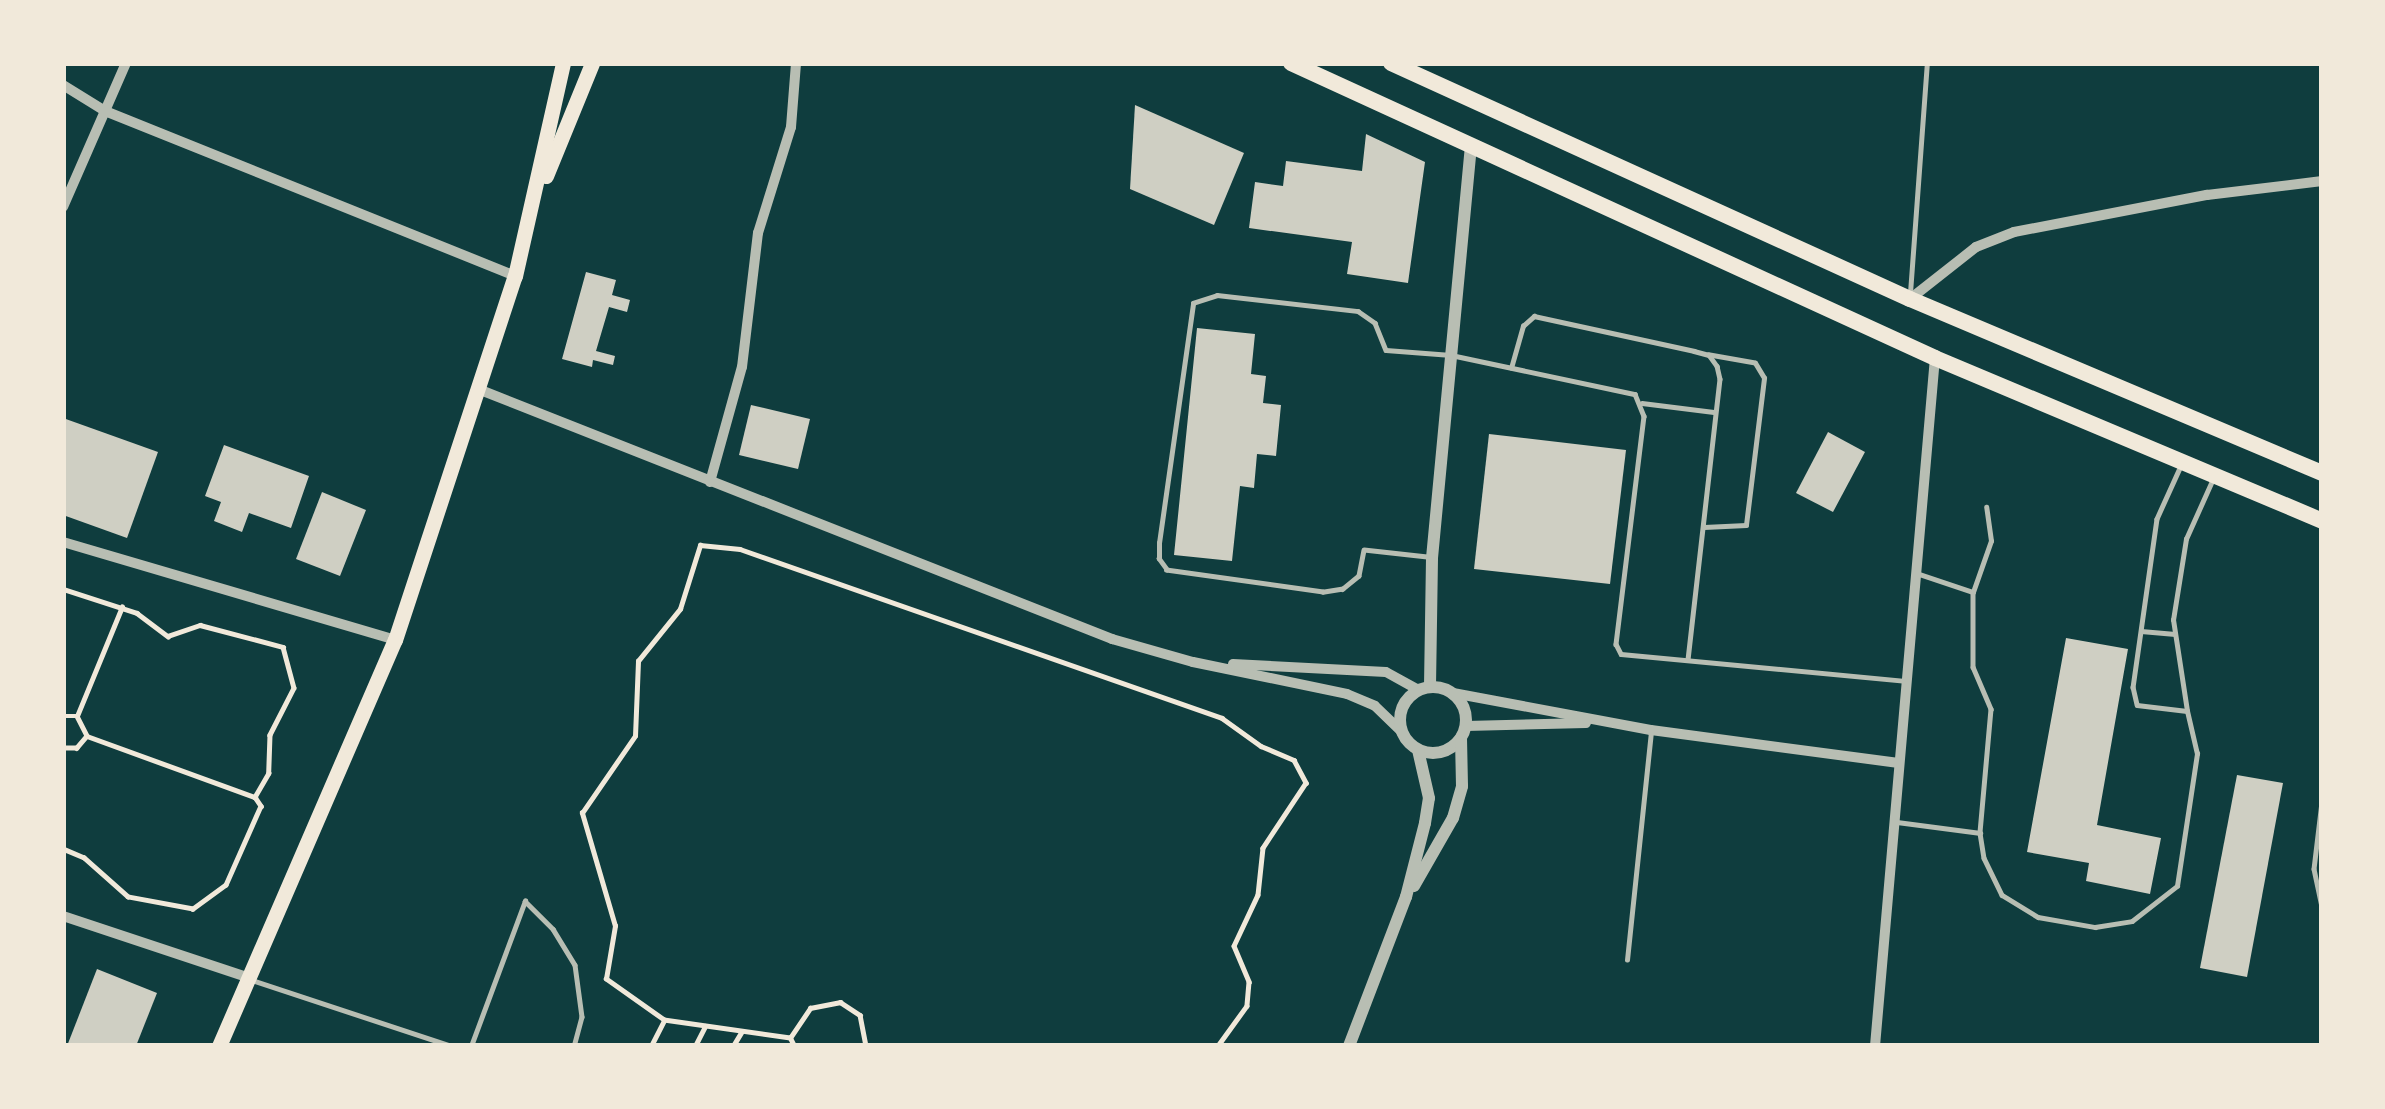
<!DOCTYPE html>
<style>
body{margin:0}
#map{position:relative;width:2385px;height:1109px;overflow:hidden;background:#0f3d3e;font-family:"Source Sans 3",sans-serif}
div>[style]{position:absolute}
[style*='--x']{left:calc(var(--x)*1px);top:calc(var(--y)*1px);width:calc(var(--w)*1px);rotate:calc(var(--a)*1deg)}
.building>*{inset:0;background:#cfcfc3}
.path>*{height:4.5px;margin:-2.25px;padding:0 2.25px;transform-origin:2.25px;border-radius:2.25px;background:#f1e9da}
.service>*{height:4.5px;margin:-2.25px;padding:0 2.25px;transform-origin:2.25px;border-radius:2.25px;background:#b8beb3}
.minor>*{height:10px;margin:-5px;padding:0 5px;transform-origin:5px;border-radius:5px;background:#b8beb3}
.tertiary>*{height:12px;margin:-6px;padding:0 6px;transform-origin:6px;border-radius:6px;background:#b8beb3}
.tertiary>.ring{margin:-6px;padding:0;box-sizing:content-box;background:none;border:12px solid #b8beb3;border-radius:50%}
.secondary>*{height:15px;margin:-7.5px;padding:0 7.5px;transform-origin:7.5px;border-radius:7.5px;background:#f1e9da}
.primary>*{height:16px;margin:-8px;padding:0 8px;transform-origin:8px;border-radius:8px;background:#f1e9da}
span{translate:-50% -50%;white-space:nowrap;text-align:center;line-height:1.15;-webkit-text-stroke:9px #f1e9da;paint-order:stroke}
.frame{position:absolute;inset:0;border:66px solid #f1e9da;pointer-events:none}
</style>
<div id="map">
<div class="building">
<i style="clip-path:polygon(1135px 105px,1244px 153px,1214px 225px,1130px 189px)"></i>
<i style="clip-path:polygon(1366px 134px,1425px 162px,1408px 283px,1347px 274px,1352px 242px,1249px 228px,1255px 182px,1283px 186px,1286px 161px,1362px 171px)"></i>
<i style="clip-path:polygon(586px 272px,616px 280px,612px 295px,630px 300px,627px 312px,609px 307px,596px 351px,615px 356px,613px 365px,593px 360px,592px 367px,562px 359px)"></i>
<i style="clip-path:polygon(1197px 328px,1255px 334px,1251px 374px,1266px 376px,1263px 403px,1281px 405px,1276px 456px,1257px 454px,1254px 488px,1240px 486px,1232px 561px,1174px 555px)"></i>
<i style="clip-path:polygon(751px 405px,810px 419px,798px 469px,739px 455px)"></i>
<i style="clip-path:polygon(63px 418px,158px 452px,127px 538px,63px 515px)"></i>
<i style="clip-path:polygon(1828px 432px,1865px 452px,1833px 512px,1796px 493px)"></i>
<i style="clip-path:polygon(1489px 434px,1626px 450px,1610px 584px,1474px 569px)"></i>
<i style="clip-path:polygon(224px 445px,309px 476px,291px 528px,249px 513px,242px 532px,214px 521px,221px 502px,205px 496px)"></i>
<i style="clip-path:polygon(322px 492px,366px 510px,340px 576px,296px 559px)"></i>
<i style="clip-path:polygon(2066px 638px,2128px 649px,2097px 825px,2161px 838px,2150px 894px,2086px 881px,2089px 863px,2027px 852px)"></i>
<i style="clip-path:polygon(2237px 775px,2283px 783px,2247px 977px,2200px 968px)"></i>
<i style="clip-path:polygon(97px 969px,157px 993px,136px 1046px,67px 1046px)"></i>
</div>
<div class="path">
<i style="--x:63;--y:589;--w:78;--a:18"></i>
<i style="--x:137;--y:613;--w:39;--a:37"></i>
<i style="--x:168;--y:636;--w:34;--a:-19"></i>
<i style="--x:200;--y:625;--w:86;--a:14.8"></i>
<i style="--x:283;--y:647;--w:42;--a:75"></i>
<i style="--x:294;--y:688;--w:53;--a:117.1"></i>
<i style="--x:270;--y:735;--w:38;--a:92"></i>
<i style="--x:269;--y:773;--w:28;--a:120"></i>
<i style="--x:255;--y:797;--w:11;--a:56"></i>
<i style="--x:261;--y:806;--w:86;--a:113.9"></i>
<i style="--x:226;--y:885;--w:41;--a:144"></i>
<i style="--x:193;--y:909;--w:66;--a:-169.5"></i>
<i style="--x:128;--y:897;--w:59;--a:-138.4"></i>
<i style="--x:84;--y:858;--w:23;--a:-157"></i>
<i style="--x:63;--y:716;--w:14;--a:0"></i>
<i style="--x:77;--y:716;--w:22;--a:63"></i>
<i style="--x:87;--y:736;--w:16;--a:130"></i>
<i style="--x:77;--y:748;--w:14;--a:180"></i>
<i style="--x:77;--y:716;--w:118;--a:-67.6"></i>
<i style="--x:87;--y:736;--w:179;--a:20"></i>
<i style="--x:790;--y:1038;--w:36;--a:-56"></i>
<i style="--x:810;--y:1008;--w:31;--a:-11"></i>
<i style="--x:840;--y:1002;--w:24;--a:33"></i>
<i style="--x:860;--y:1015;--w:32;--a:79"></i>
<i style="--x:651;--y:1046;--w:29;--a:-63"></i>
<i style="--x:695;--y:1046;--w:22;--a:-63"></i>
<i style="--x:733;--y:1046;--w:17;--a:-59"></i>
<i style="--x:794;--y:1046;--w:9;--a:-117"></i>
<i style="--x:790;--y:1038;--w:127;--a:-171.9"></i>
<i style="--x:664;--y:1020;--w:71;--a:-144.7"></i>
<i style="--x:606;--y:979;--w:54;--a:-80.4"></i>
<i style="--x:615;--y:926;--w:118;--a:-106.3"></i>
<i style="--x:582;--y:813;--w:93;--a:-55.5"></i>
<i style="--x:635;--y:736;--w:75;--a:-87.7"></i>
<i style="--x:638;--y:661;--w:67;--a:-51.1"></i>
<i style="--x:680;--y:609;--w:67;--a:-72.6"></i>
<i style="--x:700;--y:545;--w:40;--a:5.7"></i>
<i style="--x:740;--y:549;--w:511;--a:19.32"></i>
<i style="--x:1222;--y:718;--w:48;--a:35.7"></i>
<i style="--x:1261;--y:746;--w:36;--a:23"></i>
<i style="--x:1294;--y:760;--w:26;--a:62"></i>
<i style="--x:1306;--y:783;--w:78;--a:123.5"></i>
<i style="--x:1263;--y:848;--w:47;--a:96.1"></i>
<i style="--x:1258;--y:895;--w:56;--a:115.2"></i>
<i style="--x:1234;--y:946;--w:39;--a:67"></i>
<i style="--x:1249;--y:982;--w:24;--a:95"></i>
<i style="--x:1247;--y:1006;--w:49;--a:125.9"></i>
</div>
<div class="service">
<i style="--x:1910;--y:293;--w:231;--a:-85.8"></i>
<i style="--x:1511;--y:368;--w:44;--a:-74.1"></i>
<i style="--x:1523;--y:326;--w:15;--a:-42"></i>
<i style="--x:1534;--y:316;--w:164;--a:12.3"></i>
<i style="--x:1694;--y:351;--w:16;--a:15"></i>
<i style="--x:1709;--y:355;--w:14;--a:54"></i>
<i style="--x:1717;--y:366;--w:13;--a:77"></i>
<i style="--x:1720;--y:379;--w:282;--a:96.5"></i>
<i style="--x:1642;--y:403;--w:72;--a:7.2"></i>
<i style="--x:2181;--y:466;--w:58;--a:114.4"></i>
<i style="--x:2157;--y:519;--w:170;--a:98.1"></i>
<i style="--x:2133;--y:687;--w:18;--a:77"></i>
<i style="--x:2137;--y:705;--w:50;--a:6.8"></i>
<i style="--x:2187;--y:711;--w:92;--a:-98.7"></i>
<i style="--x:2173;--y:620;--w:82;--a:-80.9"></i>
<i style="--x:2186;--y:539;--w:64;--a:-65.9"></i>
<i style="--x:1704;--y:527;--w:42;--a:-2.7"></i>
<i style="--x:1746;--y:525;--w:148;--a:-83"></i>
<i style="--x:1764;--y:378;--w:17;--a:-121"></i>
<i style="--x:1755;--y:363;--w:47;--a:-170.1"></i>
<i style="--x:1427;--y:557;--w:63;--a:-173.7"></i>
<i style="--x:1364;--y:550;--w:26;--a:101"></i>
<i style="--x:1359;--y:576;--w:21;--a:141"></i>
<i style="--x:1343;--y:589;--w:20;--a:171"></i>
<i style="--x:1323;--y:592;--w:158;--a:-172"></i>
<i style="--x:1167;--y:570;--w:14;--a:-126"></i>
<i style="--x:1159;--y:559;--w:16;--a:-90"></i>
<i style="--x:1159;--y:543;--w:242;--a:-81.9"></i>
<i style="--x:1193;--y:303;--w:25;--a:-18"></i>
<i style="--x:1217;--y:295;--w:142;--a:6.5"></i>
<i style="--x:1358;--y:311;--w:21;--a:35"></i>
<i style="--x:1375;--y:323;--w:29;--a:68"></i>
<i style="--x:1386;--y:350;--w:65;--a:4.4"></i>
<i style="--x:1451;--y:355;--w:188;--a:12"></i>
<i style="--x:1635;--y:394;--w:24;--a:68"></i>
<i style="--x:1644;--y:416;--w:230;--a:97"></i>
<i style="--x:1616;--y:644;--w:11;--a:63"></i>
<i style="--x:1621;--y:654;--w:285;--a:5.4"></i>
<i style="--x:1916;--y:573;--w:60;--a:18.4"></i>
<i style="--x:1973;--y:592;--w:75;--a:90"></i>
<i style="--x:1973;--y:667;--w:46;--a:66.8"></i>
<i style="--x:1991;--y:709;--w:124;--a:95.1"></i>
<i style="--x:1980;--y:833;--w:25;--a:81"></i>
<i style="--x:1984;--y:858;--w:41;--a:64.1"></i>
<i style="--x:2002;--y:895;--w:42;--a:31.4"></i>
<i style="--x:2038;--y:917;--w:58;--a:10"></i>
<i style="--x:2095;--y:927;--w:37;--a:-9"></i>
<i style="--x:2132;--y:921;--w:57;--a:-37.9"></i>
<i style="--x:2177;--y:886;--w:134;--a:-81.4"></i>
<i style="--x:2197;--y:754;--w:44;--a:-103.1"></i>
<i style="--x:1973;--y:592;--w:54;--a:-70.6"></i>
<i style="--x:1991;--y:541;--w:34;--a:-98"></i>
<i style="--x:2141;--y:631;--w:34;--a:5"></i>
<i style="--x:2322;--y:802;--w:67;--a:96.8"></i>
<i style="--x:2314;--y:869;--w:39;--a:78"></i>
<i style="--x:1897;--y:822;--w:84;--a:7.5"></i>
<i style="--x:1627;--y:960;--w:231;--a:-84"></i>
<i style="--x:252;--y:980;--w:211;--a:18.3"></i>
<i style="--x:471;--y:1046;--w:155;--a:-69.6"></i>
<i style="--x:525;--y:901;--w:40;--a:45"></i>
<i style="--x:553;--y:929;--w:42;--a:58.6"></i>
<i style="--x:575;--y:965;--w:52;--a:82.3"></i>
<i style="--x:582;--y:1017;--w:30;--a:105"></i>
</div>
<div class="minor">
<i style="--x:63;--y:85;--w:49;--a:31.8"></i>
<i style="--x:105;--y:111;--w:442;--a:21.9"></i>
<i style="--x:63;--y:207;--w:157;--a:-66.4"></i>
<i style="--x:1910;--y:299;--w:84;--a:-38.2"></i>
<i style="--x:1976;--y:247;--w:41;--a:-21.5"></i>
<i style="--x:2014;--y:232;--w:197;--a:-10.9"></i>
<i style="--x:2207;--y:195;--w:116;--a:-6.9"></i>
<i style="--x:478;--y:389;--w:682;--a:21.52"></i>
<i style="--x:1112;--y:639;--w:84;--a:15.9"></i>
<i style="--x:1193;--y:662;--w:157;--a:11.7"></i>
<i style="--x:1347;--y:694;--w:30;--a:23"></i>
<i style="--x:1375;--y:706;--w:37;--a:44"></i>
<i style="--x:710;--y:482;--w:119;--a:-74.5"></i>
<i style="--x:742;--y:367;--w:135;--a:-83.2"></i>
<i style="--x:758;--y:233;--w:111;--a:-72.7"></i>
<i style="--x:791;--y:127;--w:64;--a:-85.5"></i>
<i style="--x:63;--y:542;--w:346;--a:16.4"></i>
<i style="--x:1233;--y:664;--w:153;--a:3"></i>
<i style="--x:1386;--y:672;--w:37;--a:29"></i>
<i style="--x:1453;--y:693;--w:201;--a:10.6"></i>
<i style="--x:1651;--y:730;--w:248;--a:7.6"></i>
<i style="--x:1466;--y:726;--w:120;--a:-1.4"></i>
<i style="--x:63;--y:916;--w:196;--a:18.4"></i>
<i style="--x:1875;--y:1046;--w:691;--a:-85.02"></i>
</div>
<div class="tertiary">
<i style="--x:1430;--y:686;--w:128;--a:-89.1"></i>
<i style="--x:1432;--y:558;--w:414;--a:-84.6"></i>
<i class="ring" style="left:1400px;top:687px;width:54px;height:54px"></i>
<i style="--x:1414;--y:886;--w:78;--a:-60.2"></i>
<i style="--x:1453;--y:818;--w:33;--a:-74"></i>
<i style="--x:1462;--y:786;--w:48;--a:-91.2"></i>
<i style="--x:1349;--y:1046;--w:160;--a:-69.1"></i>
<i style="--x:1406;--y:897;--w:76;--a:-75.6"></i>
<i style="--x:1425;--y:823;--w:25;--a:-81"></i>
<i style="--x:1429;--y:798;--w:49;--a:-102.9"></i>
</div>
<div class="secondary">
<i style="--x:546;--y:176;--w:122;--a:-67.8"></i>
<i style="--x:219;--y:1046;--w:443;--a:-66.6"></i>
<i style="--x:395;--y:640;--w:383;--a:-71.8"></i>
<i style="--x:515;--y:276;--w:218;--a:-77.3"></i>
</div>
<div class="primary">
<i style="--x:1291;--y:63;--w:708;--a:24.61"></i>
<i style="--x:1935;--y:358;--w:420;--a:22.8"></i>
<i style="--x:1391;--y:63;--w:570;--a:24.45"></i>
<i style="--x:1910;--y:299;--w:447;--a:22.9"></i>
</div>
<div class="frame"></div>
</div>
